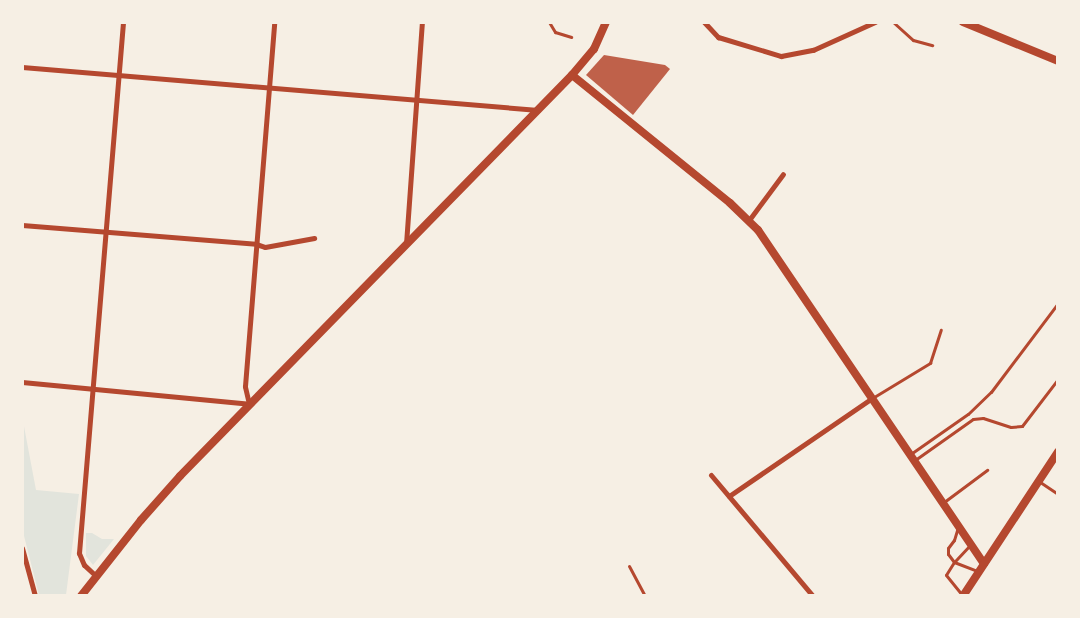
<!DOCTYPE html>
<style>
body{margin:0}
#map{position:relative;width:1080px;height:618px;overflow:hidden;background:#f6efe4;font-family:Helvetica,sans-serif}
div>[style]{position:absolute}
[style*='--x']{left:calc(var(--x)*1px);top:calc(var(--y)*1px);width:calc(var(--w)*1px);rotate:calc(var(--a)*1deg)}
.green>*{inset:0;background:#e2e4dc}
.building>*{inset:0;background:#bf614a}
.service>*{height:3px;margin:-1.5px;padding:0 1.5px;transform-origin:1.5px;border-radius:1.5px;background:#b5482f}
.minor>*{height:5px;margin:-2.5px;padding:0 2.5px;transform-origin:2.5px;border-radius:2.5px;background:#b5482f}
.secondary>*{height:8px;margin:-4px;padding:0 4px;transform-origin:4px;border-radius:4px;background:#b5482f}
.primary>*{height:8px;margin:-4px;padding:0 4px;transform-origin:4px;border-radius:4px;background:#b5482f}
span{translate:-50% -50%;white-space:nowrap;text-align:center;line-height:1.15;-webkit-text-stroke:6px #f6efe4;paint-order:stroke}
.frame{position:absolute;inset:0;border:24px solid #f6efe4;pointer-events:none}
</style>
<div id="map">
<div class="green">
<i style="clip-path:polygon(23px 421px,36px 490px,79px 494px,66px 595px,39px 595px,23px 532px)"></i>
<i style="clip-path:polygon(86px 533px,92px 533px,102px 539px,114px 539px,93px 565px,86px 556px)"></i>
</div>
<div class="building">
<i style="clip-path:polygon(604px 55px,665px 65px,670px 69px,633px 115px,586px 75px)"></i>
</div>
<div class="service">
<i style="--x:549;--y:22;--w:12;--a:59"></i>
<i style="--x:555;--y:32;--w:17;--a:17"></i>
<i style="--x:893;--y:22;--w:27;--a:42"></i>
<i style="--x:913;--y:40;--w:20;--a:15"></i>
<i style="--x:874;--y:397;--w:66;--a:-31.3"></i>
<i style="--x:930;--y:363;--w:35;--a:-72"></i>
<i style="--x:912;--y:453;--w:68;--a:-34.9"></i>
<i style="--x:968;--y:414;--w:32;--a:-44"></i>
<i style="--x:991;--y:392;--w:111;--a:-53"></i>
<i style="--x:915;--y:460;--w:71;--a:-35.3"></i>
<i style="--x:973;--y:419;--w:10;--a:-6"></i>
<i style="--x:983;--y:418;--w:29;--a:18"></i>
<i style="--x:1011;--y:427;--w:11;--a:-5"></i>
<i style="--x:1022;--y:426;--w:59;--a:-52.5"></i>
<i style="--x:1040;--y:482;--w:22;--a:34"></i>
<i style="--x:944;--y:502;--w:54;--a:-36.7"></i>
<i style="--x:958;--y:527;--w:14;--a:107"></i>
<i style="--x:954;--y:540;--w:10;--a:127"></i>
<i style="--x:948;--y:548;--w:6;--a:90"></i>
<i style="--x:948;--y:554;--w:10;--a:53"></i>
<i style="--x:954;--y:562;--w:15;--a:122"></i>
<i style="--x:946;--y:575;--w:26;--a:51"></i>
<i style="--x:971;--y:544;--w:25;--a:133"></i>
<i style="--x:954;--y:562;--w:26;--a:21"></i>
<i style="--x:629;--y:566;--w:34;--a:62"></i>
</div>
<div class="minor">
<i style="--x:704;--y:22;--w:21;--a:47"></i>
<i style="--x:718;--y:37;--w:66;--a:16.8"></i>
<i style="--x:781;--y:56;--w:33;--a:-11"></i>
<i style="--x:813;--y:50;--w:68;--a:-24.3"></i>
<i style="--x:22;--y:67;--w:518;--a:4.76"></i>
<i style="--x:749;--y:220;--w:57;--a:-53.5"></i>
<i style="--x:22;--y:225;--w:235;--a:4.6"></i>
<i style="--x:256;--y:244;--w:9;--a:18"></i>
<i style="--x:265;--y:247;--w:50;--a:-10.4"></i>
<i style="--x:406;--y:244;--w:223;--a:-85.9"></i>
<i style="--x:22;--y:382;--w:228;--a:5.5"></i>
<i style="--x:249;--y:404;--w:18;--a:-103"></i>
<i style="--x:245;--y:386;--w:365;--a:-85.4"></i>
<i style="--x:711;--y:475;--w:158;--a:49.9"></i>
<i style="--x:729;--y:496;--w:173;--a:-34.4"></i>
<i style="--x:22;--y:548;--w:50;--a:74.8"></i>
<i style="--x:96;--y:576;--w:16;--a:-137"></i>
<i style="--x:84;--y:565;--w:13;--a:-113"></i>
<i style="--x:79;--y:553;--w:533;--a:-85.26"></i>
</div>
<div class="secondary">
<i style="--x:572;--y:75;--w:203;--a:39"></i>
<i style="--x:730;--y:203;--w:39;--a:44"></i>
<i style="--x:758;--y:230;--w:403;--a:55.9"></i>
</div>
<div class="primary">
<i style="--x:963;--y:22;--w:103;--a:22.3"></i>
<i style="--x:81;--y:596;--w:97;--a:-51.7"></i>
<i style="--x:141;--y:520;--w:59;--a:-48.4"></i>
<i style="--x:180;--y:476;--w:561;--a:-45.65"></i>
<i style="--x:572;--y:75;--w:34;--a:-50"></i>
<i style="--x:594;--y:49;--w:30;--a:-66"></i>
<i style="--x:963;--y:596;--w:173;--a:-56.6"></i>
</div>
<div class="frame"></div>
</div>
